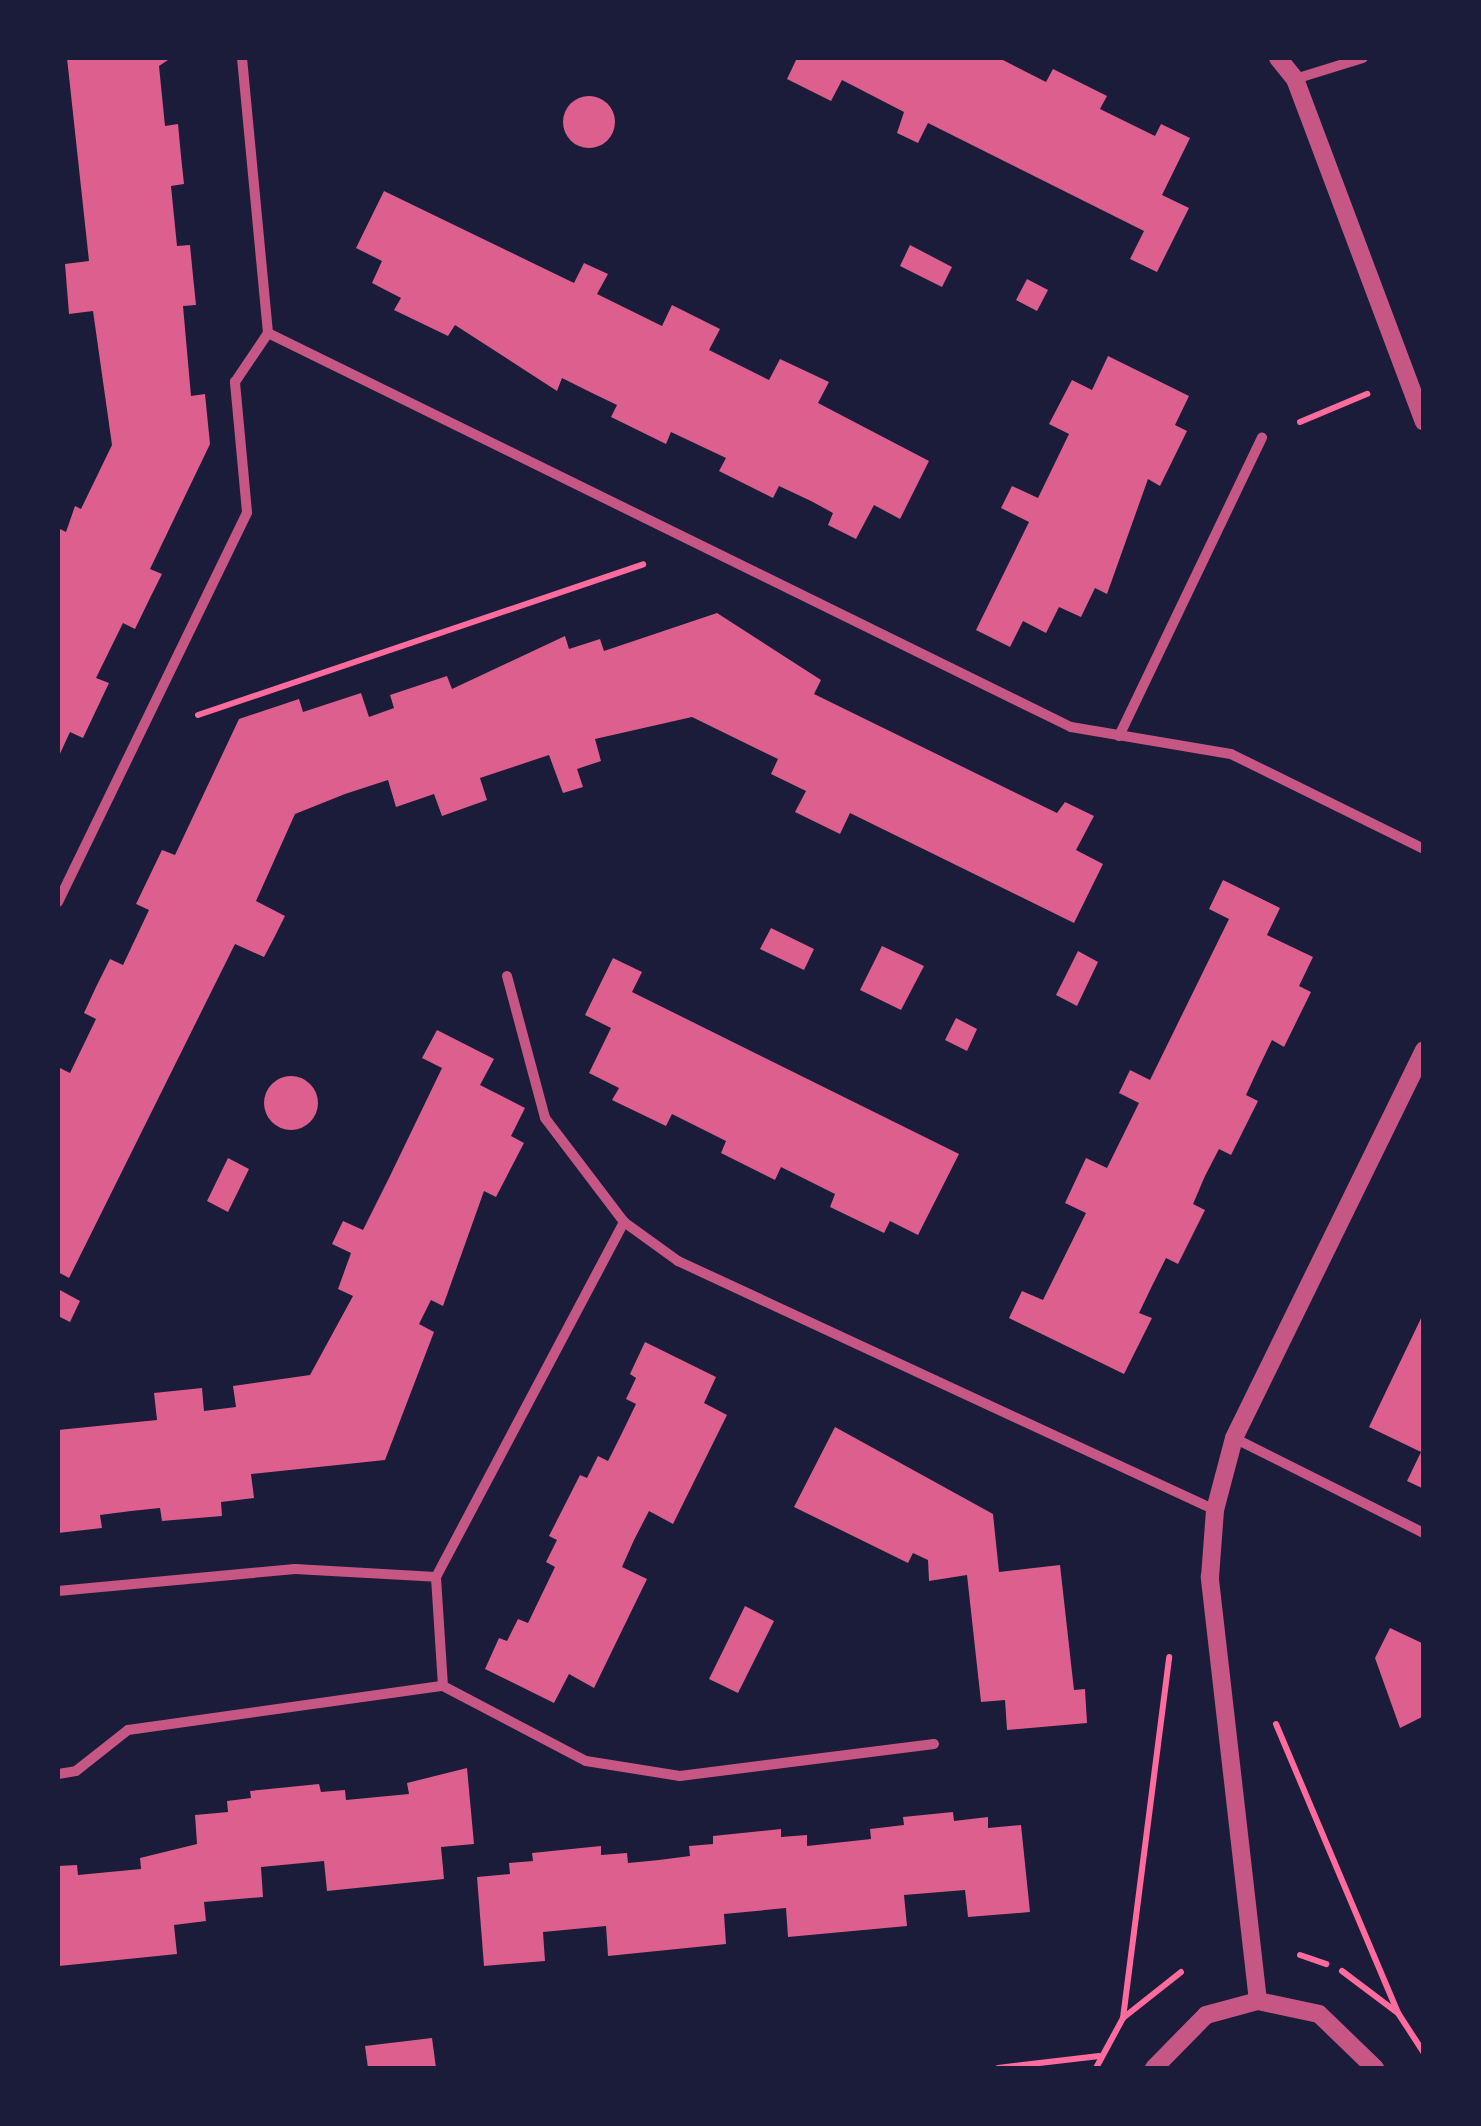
<!DOCTYPE html>
<style>
body{margin:0}
#map{position:relative;width:1481px;height:2126px;overflow:hidden;background:#1b1b3a;font-family:"Golos Text",sans-serif}
div>[style]{position:absolute}
[style*='--x']{left:calc(var(--x)*1px);top:calc(var(--y)*1px);width:calc(var(--w)*1px);rotate:calc(var(--a)*1deg)}
.building>*{inset:0;background:#dd5f8e}
.round{border-radius:50%}
.path>*{height:6px;margin:-3px;padding:0 3px;transform-origin:3px;border-radius:3px;background:#ff6b9d}
.minor>*{height:10px;margin:-5px;padding:0 5px;transform-origin:5px;border-radius:5px;background:#c65784}
.tertiary>*{height:18px;margin:-9px;padding:0 9px;transform-origin:9px;border-radius:9px;background:#c65784}
span{translate:-50% -50%;white-space:nowrap;text-align:center;line-height:1.15;-webkit-text-stroke:8px #1b1b3a;paint-order:stroke}
.frame{position:absolute;inset:0;border:60px solid #1b1b3a;pointer-events:none}
</style>
<div id="map">
<div class="building">
<i style="clip-path:polygon(67px 58px,171px 58px,159px 66px,165px 126px,178px 124px,181px 156px,184px 184px,171px 186px,177px 246px,190px 245px,193px 276px,196px 305px,183px 306px,191px 396px,205px 394px,210px 444px,150px 569px,162px 574px,149px 600px,135px 629px,123px 623px,96px 678px,109px 683px,83px 738px,70px 732px,58px 758px,58px 528px,66px 532px,75px 506px,81px 509px,112px 445px,93px 311px,69px 314px,65px 264px,89px 261px)"></i>
<i style="clip-path:polygon(797px 58px,999px 58px,1046px 82px,1053px 69px,1107px 96px,1100px 109px,1155px 136px,1161px 124px,1190px 138px,1162px 195px,1189px 208px,1157px 272px,1130px 259px,1144px 231px,928px 123px,918px 143px,897px 133px,904px 112px,842px 80px,831px 101px,787px 79px)"></i>
<i class="round" style="left:563px;top:96px;width:52px;height:52px"></i>
<i style="clip-path:polygon(384px 191px,574px 283px,584px 263px,608px 274px,597px 294px,662px 326px,672px 305px,720px 329px,709px 350px,769px 380px,780px 359px,829px 382px,818px 403px,929px 461px,900px 519px,874px 505px,856px 539px,828px 525px,833px 513px,811px 501px,779px 486px,773px 498px,719px 471px,726px 458px,671px 432px,666px 444px,611px 417px,617px 405px,590px 392px,562px 378px,557px 391px,455px 325px,448px 336px,394px 310px,401px 298px,372px 283px,382px 261px,356px 248px)"></i>
<i style="clip-path:polygon(910px 245px,952px 267px,942px 287px,900px 266px)"></i>
<i style="clip-path:polygon(1027px 279px,1048px 290px,1037px 311px,1016px 300px)"></i>
<i style="clip-path:polygon(1108px 356px,1189px 396px,1175px 425px,1187px 431px,1160px 486px,1148px 479px,1107px 594px,1095px 588px,1081px 617px,1059px 607px,1046px 633px,1023px 621px,1010px 647px,976px 630px,1029px 522px,1001px 508px,1012px 486px,1038px 498px,1069px 434px,1049px 424px,1072px 380px,1092px 390px)"></i>
<i style="clip-path:polygon(717px 613px,821px 680px,814px 694px,1057px 813px,1065px 802px,1094px 816px,1076px 850px,1103px 864px,1074px 923px,850px 813px,840px 834px,795px 812px,806px 791px,771px 774px,778px 759px,692px 717px,595px 739px,601px 761px,577px 769px,583px 787px,563px 793px,549px 755px,480px 778px,487px 800px,442px 816px,434px 794px,396px 807px,388px 780px,345px 794px,295px 814px,256px 901px,285px 916px,274px 938px,264px 957px,235px 944px,69px 1278px,58px 1272px,58px 1067px,70px 1073px,96px 1019px,84px 1013px,96px 987px,110px 959px,123px 965px,149px 910px,136px 904px,162px 850px,175px 855px,239px 719px,299px 699px,303px 712px,361px 693px,369px 717px,394px 708px,390px 695px,447px 676px,452px 689px,565px 636px,569px 649px,600px 639px,604px 651px)"></i>
<i style="clip-path:polygon(1223px 880px,1280px 908px,1267px 935px,1313px 957px,1299px 986px,1311px 992px,1284px 1047px,1272px 1040px,1258px 1069px,1246px 1095px,1258px 1101px,1231px 1155px,1219px 1149px,1205px 1176px,1193px 1204px,1205px 1210px,1178px 1264px,1166px 1258px,1152px 1286px,1139px 1313px,1152px 1318px,1124px 1374px,1009px 1318px,1022px 1291px,1043px 1300px,1086px 1213px,1065px 1203px,1086px 1158px,1107px 1168px,1139px 1103px,1119px 1093px,1130px 1070px,1150px 1080px,1229px 919px,1209px 909px)"></i>
<i style="clip-path:polygon(771px 928px,814px 949px,804px 970px,760px 949px)"></i>
<i style="clip-path:polygon(882px 946px,924px 966px,901px 1010px,860px 990px)"></i>
<i style="clip-path:polygon(1078px 951px,1098px 962px,1077px 1006px,1056px 995px)"></i>
<i style="clip-path:polygon(613px 958px,642px 972px,632px 992px,959px 1154px,918px 1235px,890px 1221px,884px 1233px,830px 1207px,835px 1194px,781px 1167px,775px 1180px,721px 1153px,726px 1141px,672px 1114px,666px 1126px,612px 1100px,619px 1088px,589px 1073px,611px 1028px,585px 1015px)"></i>
<i style="clip-path:polygon(956px 1018px,977px 1029px,967px 1051px,945px 1040px)"></i>
<i style="clip-path:polygon(437px 1030px,494px 1059px,480px 1085px,525px 1108px,511px 1136px,524px 1143px,496px 1197px,484px 1191px,443px 1306px,431px 1300px,419px 1324px,434px 1332px,385px 1460px,251px 1474px,254px 1498px,221px 1502px,222px 1516px,162px 1521px,160px 1508px,131px 1511px,100px 1515px,102px 1528px,58px 1533px,58px 1430px,157px 1420px,154px 1393px,202px 1388px,204px 1411px,236px 1407px,233px 1386px,310px 1375px,353px 1296px,338px 1289px,351px 1253px,332px 1244px,343px 1221px,363px 1230px,389px 1178px,442px 1068px,422px 1058px)"></i>
<i class="round" style="left:264px;top:1076px;width:54px;height:54px"></i>
<i style="clip-path:polygon(228px 1158px,249px 1169px,228px 1212px,207px 1201px)"></i>
<i style="clip-path:polygon(58px 1289px,80px 1301px,70px 1322px,58px 1316px)"></i>
<i style="clip-path:polygon(1424px 1312px,1424px 1489px,1407px 1481px,1421px 1452px,1369px 1427px)"></i>
<i style="clip-path:polygon(645px 1342px,716px 1377px,704px 1403px,727px 1415px,673px 1524px,649px 1511px,634px 1540px,622px 1567px,647px 1579px,594px 1688px,569px 1674px,554px 1703px,485px 1669px,499px 1638px,507px 1641px,518px 1619px,528px 1623px,555px 1567px,546px 1562px,557px 1540px,549px 1536px,580px 1475px,587px 1478px,598px 1456px,608px 1461px,622px 1433px,636px 1404px,626px 1399px,636px 1378px,630px 1374px)"></i>
<i style="clip-path:polygon(835px 1427px,993px 1514px,999px 1572px,1060px 1565px,1074px 1690px,1085px 1689px,1087px 1723px,1007px 1730px,1005px 1700px,981px 1702px,967px 1575px,929px 1581px,928px 1560px,913px 1553px,908px 1563px,794px 1507px)"></i>
<i style="clip-path:polygon(745px 1606px,774px 1621px,738px 1693px,709px 1679px)"></i>
<i style="clip-path:polygon(1390px 1628px,1424px 1644px,1424px 1716px,1400px 1728px,1375px 1658px)"></i>
<i style="clip-path:polygon(467px 1768px,474px 1844px,441px 1847px,444px 1879px,327px 1891px,324px 1861px,261px 1867px,263px 1897px,204px 1902px,206px 1921px,174px 1925px,177px 1954px,59px 1966px,58px 1866px,77px 1865px,78px 1875px,141px 1869px,140px 1858px,197px 1844px,195px 1815px,228px 1812px,227px 1801px,251px 1798px,250px 1791px,319px 1784px,321px 1792px,345px 1790px,346px 1800px,409px 1794px,407px 1783px)"></i>
<i style="clip-path:polygon(953px 1812px,954px 1821px,988px 1817px,988px 1828px,1021px 1825px,1030px 1912px,968px 1917px,965px 1890px,904px 1895px,907px 1926px,788px 1937px,786px 1908px,724px 1914px,726px 1944px,608px 1956px,606px 1926px,543px 1932px,545px 1961px,484px 1966px,477px 1877px,510px 1874px,509px 1863px,533px 1861px,532px 1853px,601px 1846px,601px 1855px,627px 1853px,628px 1863px,659px 1860px,690px 1856px,689px 1846px,713px 1844px,713px 1836px,781px 1829px,781px 1837px,807px 1835px,807px 1846px,871px 1839px,870px 1829px,904px 1825px,903px 1817px)"></i>
<i style="clip-path:polygon(432px 2038px,436px 2068px,368px 2068px,365px 2046px)"></i>
</div>
<div class="path">
<i style="--x:1300;--y:422;--w:73;--a:-22.7"></i>
<i style="--x:198;--y:715;--w:470;--a:-18.7"></i>
<i style="--x:1276;--y:1724;--w:314;--a:67.1"></i>
<i style="--x:1300;--y:1955;--w:28;--a:19"></i>
<i style="--x:1342;--y:1971;--w:70;--a:36.9"></i>
<i style="--x:1398;--y:2013;--w:48;--a:57"></i>
<i style="--x:1123;--y:2018;--w:364;--a:-82.7"></i>
<i style="--x:998;--y:2068;--w:102;--a:-6.8"></i>
<i style="--x:1096;--y:2068;--w:57;--a:-61.6"></i>
<i style="--x:1123;--y:2018;--w:74;--a:-38.4"></i>
</div>
<div class="minor">
<i style="--x:1295;--y:79;--w:71;--a:-17.2"></i>
<i style="--x:268;--y:333;--w:894;--a:26.14"></i>
<i style="--x:1071;--y:727;--w:162;--a:9.6"></i>
<i style="--x:1231;--y:754;--w:215;--a:26.2"></i>
<i style="--x:1119;--y:736;--w:331;--a:-64.4"></i>
<i style="--x:58;--y:902;--w:433;--a:-64.1"></i>
<i style="--x:247;--y:512;--w:131;--a:-95.3"></i>
<i style="--x:235;--y:382;--w:59;--a:-56"></i>
<i style="--x:268;--y:333;--w:276;--a:-95.4"></i>
<i style="--x:507;--y:976;--w:147;--a:75"></i>
<i style="--x:545;--y:1118;--w:131;--a:52.8"></i>
<i style="--x:624;--y:1222;--w:67;--a:35.8"></i>
<i style="--x:678;--y:1261;--w:592;--a:24.88"></i>
<i style="--x:1234;--y:1438;--w:212;--a:26.6"></i>
<i style="--x:58;--y:1591;--w:238;--a:-5.3"></i>
<i style="--x:295;--y:1569;--w:141;--a:3.2"></i>
<i style="--x:443;--y:1686;--w:109;--a:-93.7"></i>
<i style="--x:436;--y:1577;--w:402;--a:-62.1"></i>
<i style="--x:58;--y:1774;--w:18;--a:-9"></i>
<i style="--x:76;--y:1771;--w:66;--a:-38.3"></i>
<i style="--x:128;--y:1730;--w:318;--a:-8"></i>
<i style="--x:443;--y:1686;--w:161;--a:27.7"></i>
<i style="--x:586;--y:1761;--w:95;--a:9.1"></i>
<i style="--x:680;--y:1776;--w:256;--a:-7.2"></i>
</div>
<div class="tertiary">
<i style="--x:1278;--y:58;--w:27;--a:51"></i>
<i style="--x:1295;--y:79;--w:366;--a:69.4"></i>
<i style="--x:1258;--y:2001;--w:427;--a:-96.5"></i>
<i style="--x:1210;--y:1577;--w:67;--a:-85.7"></i>
<i style="--x:1215;--y:1510;--w:74;--a:-75.2"></i>
<i style="--x:1234;--y:1438;--w:432;--a:-63.9"></i>
<i style="--x:1154;--y:2068;--w:74;--a:-45.5"></i>
<i style="--x:1206;--y:2015;--w:54;--a:-15.1"></i>
<i style="--x:1258;--y:2001;--w:62;--a:12"></i>
<i style="--x:1319;--y:2014;--w:78;--a:44"></i>
</div>
<div class="frame"></div>
</div>
